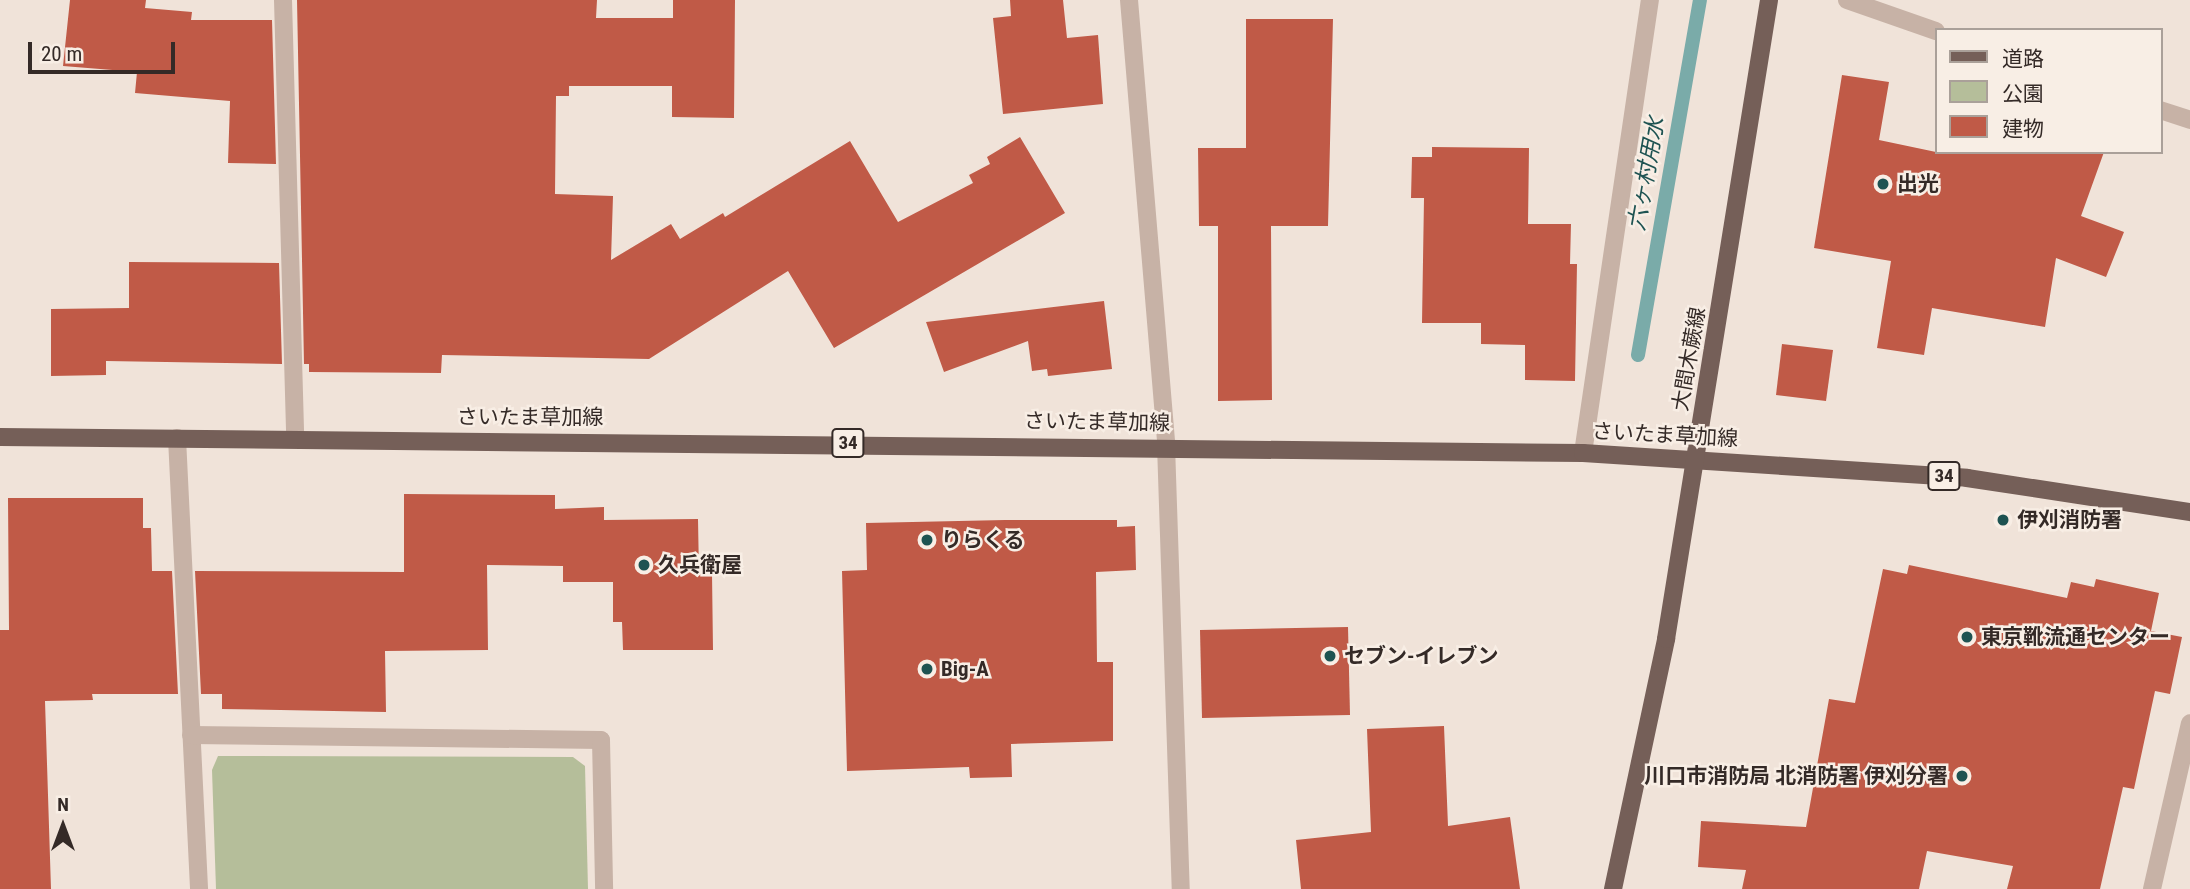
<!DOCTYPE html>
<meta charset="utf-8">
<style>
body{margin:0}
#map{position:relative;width:2190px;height:889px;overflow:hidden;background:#f0e3d9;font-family:"Roboto Condensed","Noto Sans JP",sans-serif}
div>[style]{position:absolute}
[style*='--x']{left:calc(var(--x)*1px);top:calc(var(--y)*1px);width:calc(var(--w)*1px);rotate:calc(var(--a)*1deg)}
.green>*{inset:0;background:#b5be9a}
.stream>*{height:14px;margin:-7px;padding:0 7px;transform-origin:7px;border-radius:7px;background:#7aaba9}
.building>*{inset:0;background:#c05a47}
.minor>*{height:18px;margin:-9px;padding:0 9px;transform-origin:9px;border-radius:9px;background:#c7b2a6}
.major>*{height:18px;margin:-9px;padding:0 9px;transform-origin:9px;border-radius:9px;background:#755f58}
.dots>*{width:19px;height:19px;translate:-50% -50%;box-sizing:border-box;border:4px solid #f8eee5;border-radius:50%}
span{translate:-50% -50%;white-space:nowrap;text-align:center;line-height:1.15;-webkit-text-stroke:5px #f8eee5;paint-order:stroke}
.shield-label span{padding:2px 5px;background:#f8eee5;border:2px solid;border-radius:5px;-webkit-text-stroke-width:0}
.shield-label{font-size:19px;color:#342a27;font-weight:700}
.poi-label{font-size:21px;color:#342a27;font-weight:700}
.left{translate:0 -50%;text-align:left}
.right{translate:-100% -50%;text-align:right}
.street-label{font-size:21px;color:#342a27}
.water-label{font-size:23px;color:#1e5352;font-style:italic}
.legend{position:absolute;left:1935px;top:28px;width:228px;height:126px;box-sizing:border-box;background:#f8eee5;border:2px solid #aaa099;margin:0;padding:9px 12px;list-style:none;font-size:21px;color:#342a27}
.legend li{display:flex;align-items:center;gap:14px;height:35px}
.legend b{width:35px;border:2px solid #aaa099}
.north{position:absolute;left:28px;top:791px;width:70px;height:70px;-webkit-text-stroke:5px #f8eee5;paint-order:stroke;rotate:0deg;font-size:19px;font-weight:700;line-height:28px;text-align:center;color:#342a27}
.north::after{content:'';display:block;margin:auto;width:24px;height:32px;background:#342a27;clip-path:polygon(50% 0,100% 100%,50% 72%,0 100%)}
.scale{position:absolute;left:28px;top:42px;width:147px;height:32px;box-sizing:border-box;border:4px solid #342a27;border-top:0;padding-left:9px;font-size:21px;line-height:24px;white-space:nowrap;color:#342a27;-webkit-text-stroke:5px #f8eee5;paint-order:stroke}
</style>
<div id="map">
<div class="green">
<i style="clip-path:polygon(218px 756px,573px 757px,585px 766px,588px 889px,216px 889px,212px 770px)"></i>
</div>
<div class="stream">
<i style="--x:1638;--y:355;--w:360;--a:-80.1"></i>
</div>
<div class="building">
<i style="clip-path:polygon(70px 0,146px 0,145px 8px,192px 12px,191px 20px,272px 20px,276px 164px,228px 163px,230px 101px,135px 93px,137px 72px,63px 66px)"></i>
<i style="clip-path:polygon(297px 0,597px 0,596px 18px,673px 18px,673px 0,735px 0,734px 118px,672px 117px,672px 86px,569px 86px,569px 96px,556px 96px,555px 194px,613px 196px,611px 260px,671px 224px,680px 239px,723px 213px,725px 217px,850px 141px,898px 222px,973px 183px,969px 175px,990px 164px,987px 157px,1020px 137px,1065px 213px,834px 348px,788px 271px,649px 359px,442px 355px,441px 373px,309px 372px,309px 364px,304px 364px)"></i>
<i style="clip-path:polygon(1010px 0,1063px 0,1067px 38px,1098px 35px,1103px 104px,1003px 114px,993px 18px,1011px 16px)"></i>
<i style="clip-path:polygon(1246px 19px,1333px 19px,1328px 226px,1271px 226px,1272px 400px,1218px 401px,1218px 226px,1199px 226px,1198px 148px,1246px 148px)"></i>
<i style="clip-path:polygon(1842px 75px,1889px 82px,1879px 140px,1936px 152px,2104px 152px,2081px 216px,2124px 232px,2106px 277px,2056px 258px,2045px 327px,1932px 308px,1924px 355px,1877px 348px,1891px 261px,1814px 248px)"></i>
<i style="clip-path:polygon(1432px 147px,1529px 148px,1528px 224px,1571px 224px,1570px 264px,1577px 264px,1575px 381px,1525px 380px,1525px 345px,1481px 344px,1481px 323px,1422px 323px,1424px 198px,1411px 198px,1412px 157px,1432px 157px)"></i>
<i style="clip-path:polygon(129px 262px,279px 263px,282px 364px,106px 361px,106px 375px,51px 376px,51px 309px,129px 308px)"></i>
<i style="clip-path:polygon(1104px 301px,1112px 369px,1048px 376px,1047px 369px,1032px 371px,1028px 341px,944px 372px,926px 322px)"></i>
<i style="clip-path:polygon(1782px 344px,1833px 350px,1826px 401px,1776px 395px)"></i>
<i style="clip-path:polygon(404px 494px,555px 495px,555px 509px,604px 507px,604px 520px,698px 519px,699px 574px,712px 573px,713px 650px,623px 650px,622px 622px,613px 622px,613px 582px,563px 582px,563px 566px,487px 565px,488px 650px,385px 651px,386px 712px,222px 709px,222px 694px,201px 694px,195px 571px,404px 572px)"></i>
<i style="clip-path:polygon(8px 498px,143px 498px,143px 528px,151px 528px,152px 571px,172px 571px,178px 694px,92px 694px,93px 700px,45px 701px,51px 889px,0 889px,0 630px,9px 630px)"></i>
<i style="clip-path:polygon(1005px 520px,1117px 520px,1117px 527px,1135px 526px,1136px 570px,1096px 572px,1097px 662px,1113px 662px,1113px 741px,1011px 744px,1012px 777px,970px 778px,969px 767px,847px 771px,842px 571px,867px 570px,866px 523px)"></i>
<i style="clip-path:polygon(1909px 565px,2067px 598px,2071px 582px,2094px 587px,2096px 579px,2159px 593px,2151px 631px,2182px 637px,2170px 694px,2155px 691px,2134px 789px,2123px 787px,2100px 889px,2007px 889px,2013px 866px,1927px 851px,1919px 889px,1742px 889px,1746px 870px,1698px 867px,1701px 821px,1806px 827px,1829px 699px,1855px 703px,1883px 569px,1907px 574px)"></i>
<i style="clip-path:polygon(1348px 627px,1350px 715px,1202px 718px,1200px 630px)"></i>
<i style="clip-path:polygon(1444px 726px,1448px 826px,1510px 817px,1520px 889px,1301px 889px,1296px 840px,1371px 832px,1367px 729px)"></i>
</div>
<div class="minor">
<i style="--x:283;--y:0;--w:438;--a:88.4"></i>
<i style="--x:1129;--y:0;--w:447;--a:85.2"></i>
<i style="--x:1166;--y:445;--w:444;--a:88.1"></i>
<i style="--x:1847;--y:0;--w:94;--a:19.2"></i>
<i style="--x:2160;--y:110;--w:32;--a:18"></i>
<i style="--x:177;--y:438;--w:452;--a:87.2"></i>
<i style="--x:1583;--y:453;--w:458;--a:-81.6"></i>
<i style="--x:191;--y:735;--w:410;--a:0.7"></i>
<i style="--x:601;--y:740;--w:149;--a:88.8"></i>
<i style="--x:2152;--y:889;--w:170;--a:-77.1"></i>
</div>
<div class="major">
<i style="--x:0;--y:437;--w:1583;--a:0.58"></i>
<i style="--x:1583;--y:453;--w:385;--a:3.7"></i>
<i style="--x:1967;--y:478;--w:226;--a:8.7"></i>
<i style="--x:1613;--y:889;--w:256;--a:-78"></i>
<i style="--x:1666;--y:639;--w:647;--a:-80.84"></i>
</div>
<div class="dots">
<i style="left:1883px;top:184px;background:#1e5352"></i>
<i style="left:2003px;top:520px;background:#1e5352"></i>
<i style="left:927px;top:540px;background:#1e5352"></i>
<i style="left:644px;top:565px;background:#1e5352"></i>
<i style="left:1967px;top:637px;background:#1e5352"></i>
<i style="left:1330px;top:656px;background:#1e5352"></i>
<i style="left:927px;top:669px;background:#1e5352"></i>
<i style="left:1962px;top:776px;background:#1e5352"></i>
</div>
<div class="shield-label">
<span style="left:848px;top:443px">34</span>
<span style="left:1944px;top:476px">34</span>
</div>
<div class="poi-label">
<span class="left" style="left:1897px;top:184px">出光</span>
<span class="left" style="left:2017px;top:520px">伊刈消防署</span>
<span class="left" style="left:941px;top:540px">りらくる</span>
<span class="left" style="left:658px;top:565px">久兵衛屋</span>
<span class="left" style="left:1981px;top:637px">東京靴流通センター</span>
<span class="left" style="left:1344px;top:656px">セブン-イレブン</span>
<span class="left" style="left:941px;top:669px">Big-A</span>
<span class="right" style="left:1948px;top:776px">川口市消防局 北消防署 伊刈分署</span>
</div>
<div class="street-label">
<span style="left:1689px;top:359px;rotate:-80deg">大間木蕨線</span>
<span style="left:530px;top:417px">さいたま草加線</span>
<span style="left:1097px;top:422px;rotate:1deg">さいたま草加線</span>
<span style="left:1665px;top:435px;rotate:3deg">さいたま草加線</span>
</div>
<div class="water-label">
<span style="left:1647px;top:174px;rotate:-80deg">六ヶ村用水</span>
</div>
<ul class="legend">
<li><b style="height:9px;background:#755f58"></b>道路</li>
<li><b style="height:19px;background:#b5be9a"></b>公園</li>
<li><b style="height:19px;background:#c05a47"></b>建物</li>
</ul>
<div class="north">N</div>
<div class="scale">20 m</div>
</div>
